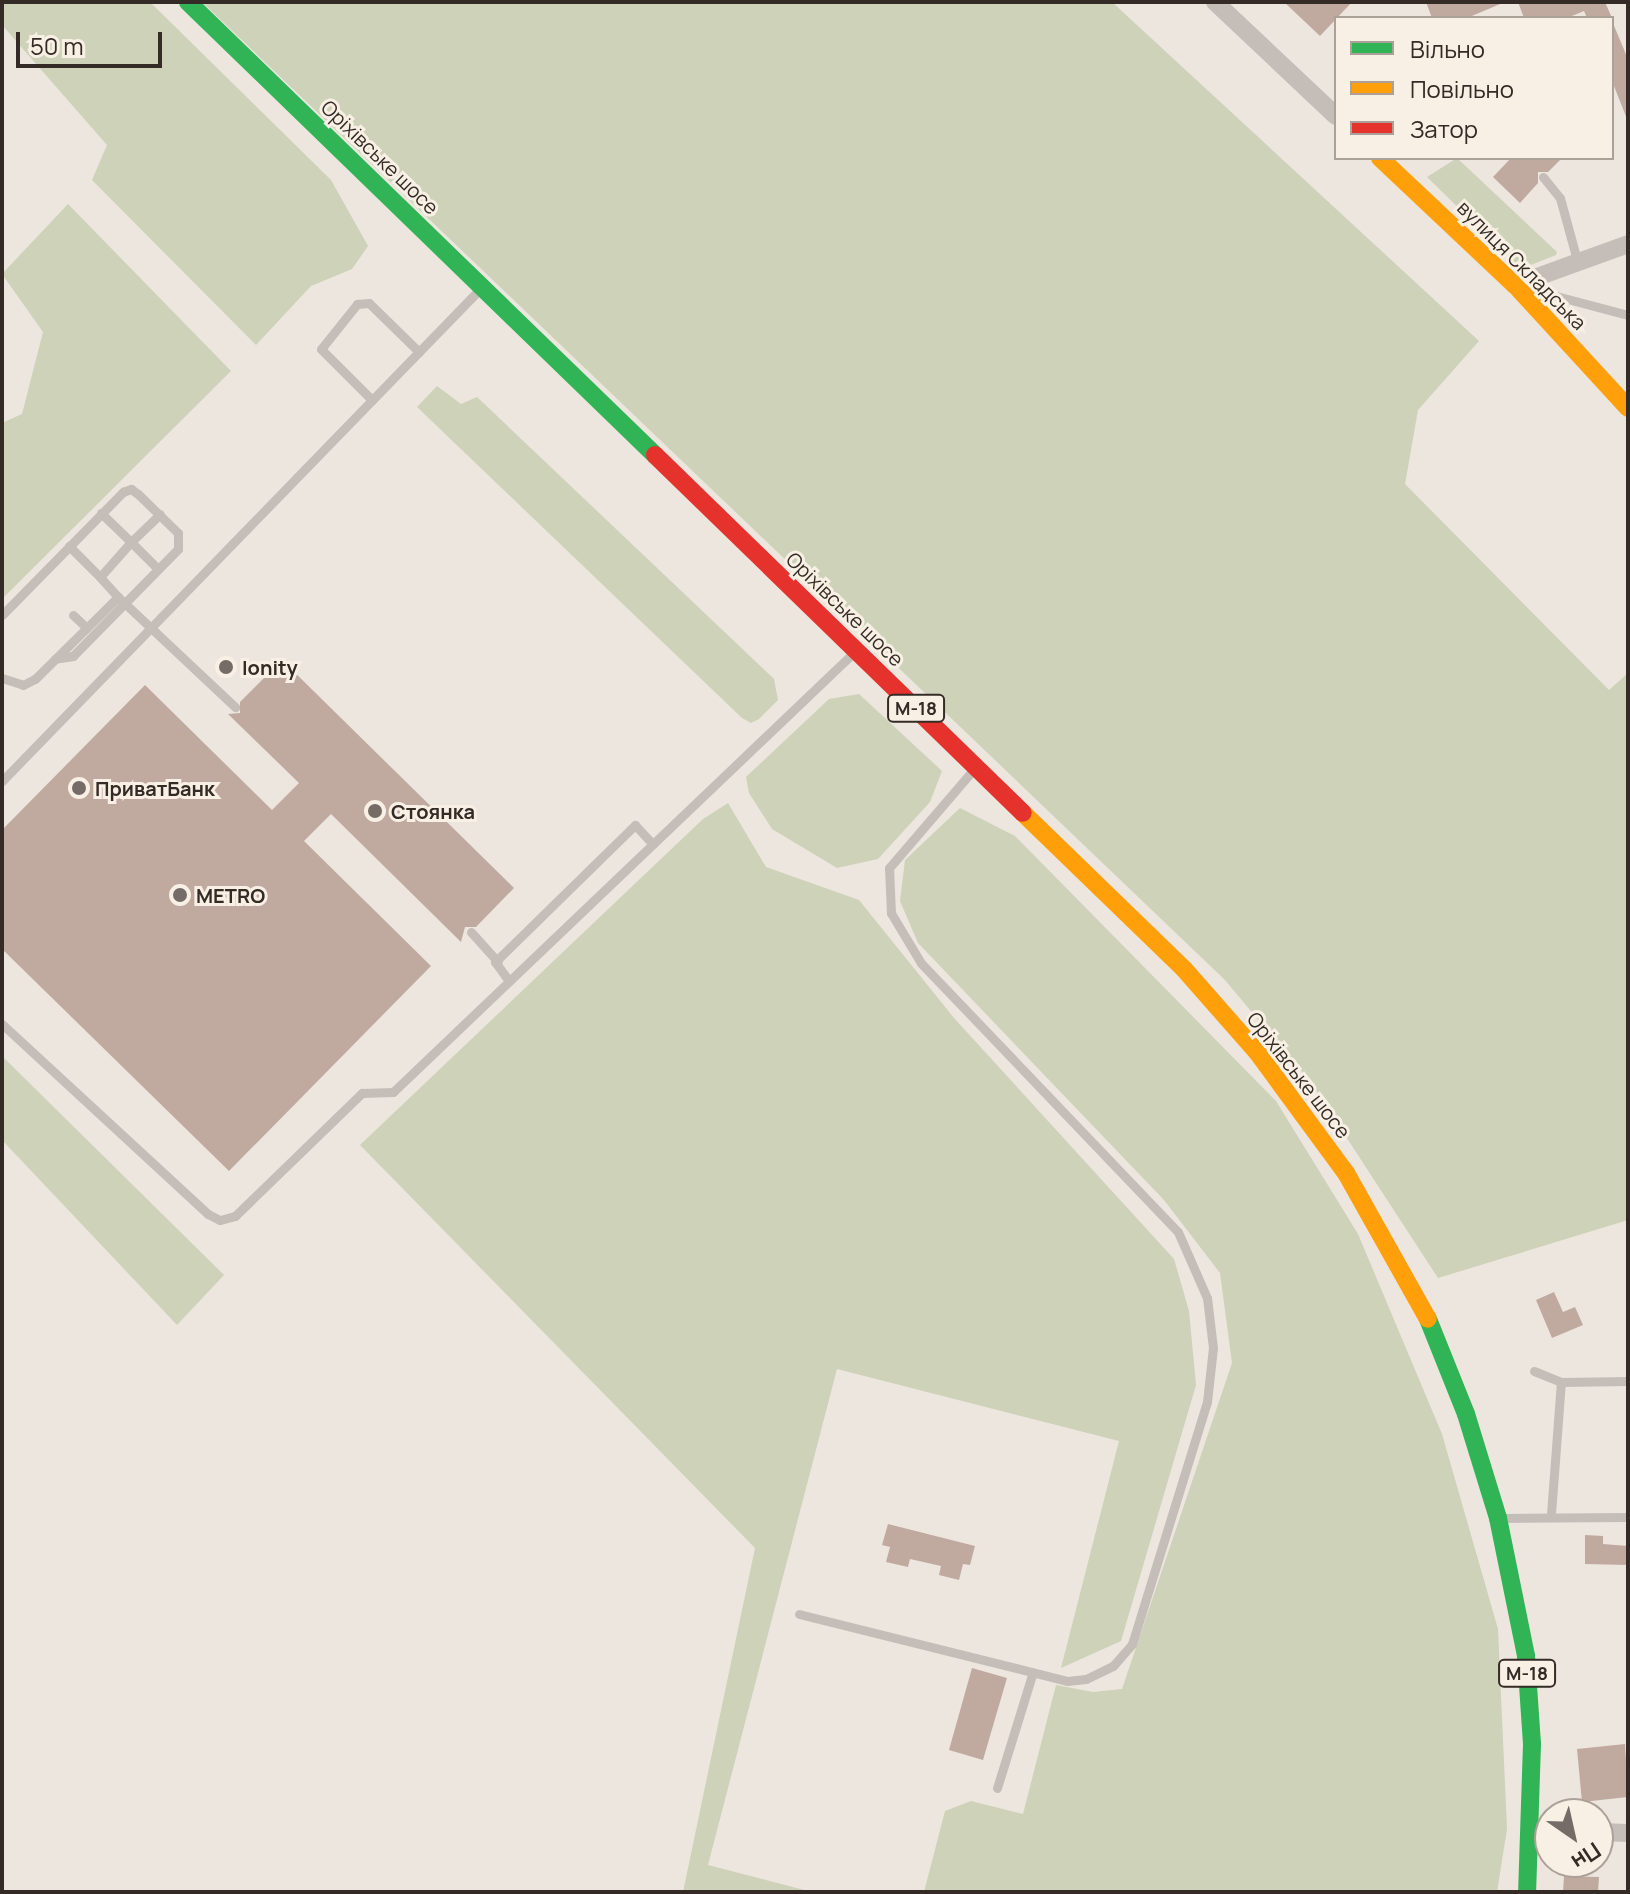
<!DOCTYPE html>
<meta charset="utf-8">
<style>
body{margin:0}
#map{position:relative;width:1630px;height:1894px;overflow:hidden;background:#ece6df;font-family:Manrope,sans-serif}
div>[style]{position:absolute}
[style*='--x']{left:calc(var(--x)*1px);top:calc(var(--y)*1px);width:calc(var(--w)*1px);rotate:calc(var(--a)*1deg)}
.green>*{inset:0;background:#cdd2b8}
.building>*{inset:0;background:#c0aaa0}
.lane>*{height:9px;margin:-4.5px;padding:0 4.5px;transform-origin:4.5px;border-radius:4.5px;background:#c5beb8}
.street>*{height:18px;margin:-9px;padding:0 9px;transform-origin:9px;border-radius:9px;background:#c5beb8}
.fast>*{height:18px;margin:-9px;padding:0 9px;transform-origin:9px;border-radius:9px;background:#30b455}
.slow>*{height:18px;margin:-9px;padding:0 9px;transform-origin:9px;border-radius:9px;background:#ff9f0a}
.jam>*{height:18px;margin:-9px;padding:0 9px;transform-origin:9px;border-radius:9px;background:#e5322d}
.dots>*{width:22px;height:22px;translate:-50% -50%;box-sizing:border-box;border:4px solid #f9f0e5;border-radius:50%}
span{translate:-50% -50%;white-space:nowrap;text-align:center;line-height:1.15;-webkit-text-stroke:6px #f9f0e5;paint-order:stroke}
.shield-label span{padding:2px 6px;background:#f9f0e5;border:2px solid;border-radius:6px;-webkit-text-stroke-width:0}
.shield-label{font-size:18px;color:#352b26;font-weight:700}
.street-label{font-size:20px;color:#352b26}
.poi-label{font-size:20px;color:#352b26;font-weight:700}
.left{translate:0 -50%;text-align:left}
.frame{position:absolute;inset:0;border:4px solid #352b26;pointer-events:none}
.legend{position:absolute;left:1334px;top:16px;width:280px;height:144px;box-sizing:border-box;background:#f9f0e5;border:2px solid #aba199;margin:0;padding:10px 14px;list-style:none;font-size:24px;color:#352b26}
.legend li{display:flex;align-items:center;gap:16px;height:40px}
.legend b{width:40px;border:2px solid #aba199}
.north{position:absolute;left:1534px;top:1798px;width:80px;height:80px;box-sizing:border-box;background:#f9f0e5;border:2px solid #aba199;border-radius:50%;rotate:146deg;font-size:22px;font-weight:700;line-height:32px;text-align:center;color:#352b26}
.north::after{content:'';display:block;margin:auto;width:28px;height:36px;background:#756c67;clip-path:polygon(50% 0,100% 100%,50% 72%,0 100%)}
.scale{position:absolute;left:16px;top:32px;width:146px;height:36px;box-sizing:border-box;border:4px solid #352b26;border-top:0;padding-left:10px;font-size:24px;line-height:28px;white-space:nowrap;color:#352b26;-webkit-text-stroke:6px #f9f0e5;paint-order:stroke}
</style>
<div id="map">
<div class="green">
<i style="clip-path:polygon(2px 2px,150px 2px,331px 180px,368px 246px,352px 269px,311px 286px,256px 345px,92px 180px,107px 145px,2px 25px)"></i>
<i style="clip-path:polygon(202px 2px,1112px 2px,1479px 341px,1418px 410px,1405px 484px,1609px 690px,1628px 673px,1628px 1220px,1438px 1278px,1309px 1080px,1224px 979px)"></i>
<i style="clip-path:polygon(1457px 158px,1557px 252px,1556px 255px,1521px 269px,1427px 177px)"></i>
<i style="clip-path:polygon(68px 204px,231px 371px,2px 599px,2px 423px,22px 414px,43px 332px,2px 274px)"></i>
<i style="clip-path:polygon(437px 386px,461px 404px,477px 397px,774px 679px,778px 700px,759px 719px,751px 723px,742px 718px,417px 407px)"></i>
<i style="clip-path:polygon(859px 694px,942px 771px,930px 802px,878px 859px,837px 868px,772px 829px,749px 793px,746px 777px,829px 699px)"></i>
<i style="clip-path:polygon(728px 803px,766px 867px,859px 900px,954px 1018px,1174px 1259px,1189px 1311px,1196px 1385px,1121px 1641px,1061px 1668px,1119px 1441px,837px 1369px,708px 1865px,812px 1892px,683px 1892px,755px 1548px,360px 1145px,703px 819px)"></i>
<i style="clip-path:polygon(960px 808px,1015px 836px,1276px 1101px,1358px 1234px,1442px 1434px,1498px 1629px,1507px 1829px,1497px 1892px,924px 1892px,945px 1811px,971px 1801px,1023px 1814px,1056px 1685px,1093px 1692px,1122px 1689px,1232px 1363px,1220px 1273px,1164px 1200px,918px 943px,900px 901px,905px 860px)"></i>
<i style="clip-path:polygon(2px 1056px,224px 1275px,177px 1325px,2px 1140px)"></i>
</div>
<div class="building">
<i style="clip-path:polygon(1284px 2px,1352px 2px,1320px 36px)"></i>
<i style="clip-path:polygon(1426px 2px,1505px 2px,1467px 18px,1432px 18px)"></i>
<i style="clip-path:polygon(1518px 2px,1605px 2px,1612px 18px,1587px 18px,1584px 11px,1567px 18px,1524px 18px)"></i>
<i style="clip-path:polygon(1612px 21px,1628px 59px,1627px 119px,1612px 81px)"></i>
<i style="clip-path:polygon(1511px 158px,1562px 158px,1548px 172px,1538px 172px,1538px 183px,1520px 203px,1493px 177px)"></i>
<i style="clip-path:polygon(282px 660px,514px 888px,476px 927px,465px 927px,461px 942px,331px 814px,304px 841px,431px 966px,229px 1171px,2px 949px,2px 830px,145px 685px,272px 810px,299px 783px,228px 714px,240px 713px,240px 702px)"></i>
<i style="clip-path:polygon(1554px 1292px,1563px 1312px,1575px 1307px,1583px 1325px,1552px 1338px,1536px 1300px)"></i>
<i style="clip-path:polygon(888px 1524px,975px 1546px,970px 1565px,963px 1564px,959px 1580px,939px 1575px,941px 1566px,910px 1559px,908px 1567px,886px 1562px,890px 1547px,882px 1545px)"></i>
<i style="clip-path:polygon(1585px 1535px,1603px 1536px,1603px 1544px,1628px 1546px,1628px 1565px,1585px 1564px)"></i>
<i style="clip-path:polygon(972px 1668px,1007px 1678px,983px 1760px,949px 1750px)"></i>
<i style="clip-path:polygon(1625px 1744px,1628px 1797px,1582px 1802px,1577px 1749px)"></i>
<i style="clip-path:polygon(1564px 1876px,1599px 1877px,1598px 1892px,1563px 1892px)"></i>
</div>
<div class="lane">
<i style="--x:1543;--y:177;--w:27;--a:51"></i>
<i style="--x:1560;--y:198;--w:68;--a:74.7"></i>
<i style="--x:1526;--y:288;--w:106;--a:14.8"></i>
<i style="--x:372;--y:400;--w:72;--a:-135"></i>
<i style="--x:321;--y:349;--w:58;--a:-51.3"></i>
<i style="--x:357;--y:304;--w:12;--a:-5"></i>
<i style="--x:369;--y:303;--w:70;--a:44.4"></i>
<i style="--x:101;--y:513;--w:42;--a:44"></i>
<i style="--x:131;--y:542;--w:40;--a:-44"></i>
<i style="--x:69;--y:546;--w:44;--a:45"></i>
<i style="--x:118;--y:597;--w:27;--a:-132"></i>
<i style="--x:100;--y:577;--w:47;--a:-48.5"></i>
<i style="--x:131;--y:542;--w:38;--a:45"></i>
<i style="--x:2;--y:615;--w:173;--a:-45.5"></i>
<i style="--x:123;--y:492;--w:9;--a:-21"></i>
<i style="--x:131;--y:489;--w:9;--a:36"></i>
<i style="--x:138;--y:494;--w:56;--a:44.3"></i>
<i style="--x:178;--y:533;--w:16;--a:90"></i>
<i style="--x:178;--y:549;--w:150;--a:134.5"></i>
<i style="--x:73;--y:656;--w:18;--a:171"></i>
<i style="--x:73;--y:615;--w:19;--a:43"></i>
<i style="--x:2;--y:678;--w:22;--a:18"></i>
<i style="--x:23;--y:685;--w:13;--a:-27"></i>
<i style="--x:35;--y:679;--w:117;--a:-44.7"></i>
<i style="--x:118;--y:597;--w:161;--a:43.2"></i>
<i style="--x:2;--y:781;--w:680;--a:-45.83"></i>
<i style="--x:471;--y:932;--w:40;--a:48"></i>
<i style="--x:509;--y:981;--w:24;--a:-126"></i>
<i style="--x:495;--y:962;--w:196;--a:-44.4"></i>
<i style="--x:635;--y:825;--w:26;--a:47"></i>
<i style="--x:2;--y:1024;--w:280;--a:42.7"></i>
<i style="--x:208;--y:1214;--w:13;--a:27"></i>
<i style="--x:220;--y:1220;--w:16;--a:-15"></i>
<i style="--x:235;--y:1216;--w:177;--a:-44.1"></i>
<i style="--x:362;--y:1093;--w:31;--a:-2"></i>
<i style="--x:393;--y:1092;--w:632;--a:-43.65"></i>
<i style="--x:1534;--y:1371;--w:29;--a:22"></i>
<i style="--x:1561;--y:1382;--w:67;--a:-0.9"></i>
<i style="--x:1551;--y:1514;--w:132;--a:-85.7"></i>
<i style="--x:1504;--y:1518;--w:124;--a:-0.5"></i>
<i style="--x:799;--y:1614;--w:276;--a:14"></i>
<i style="--x:1067;--y:1681;--w:19;--a:-6"></i>
<i style="--x:1086;--y:1679;--w:30;--a:-26"></i>
<i style="--x:1113;--y:1666;--w:29;--a:-49"></i>
<i style="--x:1132;--y:1644;--w:253;--a:-72.8"></i>
<i style="--x:1207;--y:1402;--w:54;--a:-83.7"></i>
<i style="--x:1213;--y:1348;--w:50;--a:-96.8"></i>
<i style="--x:1207;--y:1298;--w:72;--a:-113.7"></i>
<i style="--x:1178;--y:1232;--w:372;--a:-133.7"></i>
<i style="--x:921;--y:963;--w:58;--a:-121"></i>
<i style="--x:891;--y:913;--w:45;--a:-92.5"></i>
<i style="--x:889;--y:868;--w:128;--a:-49.4"></i>
<i style="--x:997;--y:1788;--w:121;--a:-72.8"></i>
</div>
<div class="street">
<i style="--x:1215;--y:2;--w:166;--a:43.3"></i>
<i style="--x:1515;--y:285;--w:120;--a:-19.9"></i>
<i style="--x:1598;--y:1832;--w:30;--a:2"></i>
</div>
<div class="fast">
<i style="--x:188;--y:2;--w:651;--a:44.13"></i>
<i style="--x:1428;--y:1319;--w:102;--a:68.2"></i>
<i style="--x:1466;--y:1414;--w:109;--a:72.9"></i>
<i style="--x:1498;--y:1518;--w:141;--a:78.5"></i>
<i style="--x:1526;--y:1656;--w:88;--a:86.1"></i>
<i style="--x:1532;--y:1744;--w:148;--a:91.9"></i>
</div>
<div class="slow">
<i style="--x:1380;--y:158;--w:185;--a:43.3"></i>
<i style="--x:1515;--y:285;--w:167;--a:47.4"></i>
<i style="--x:1023;--y:813;--w:224;--a:44.1"></i>
<i style="--x:1184;--y:969;--w:111;--a:48.7"></i>
<i style="--x:1257;--y:1052;--w:150;--a:53.7"></i>
<i style="--x:1346;--y:1173;--w:167;--a:60.7"></i>
</div>
<div class="jam">
<i style="--x:655;--y:455;--w:513;--a:44.21"></i>
</div>
<div class="dots">
<i style="left:226px;top:667px;background:#756c67"></i>
<i style="left:79px;top:788px;background:#756c67"></i>
<i style="left:375px;top:811px;background:#756c67"></i>
<i style="left:180px;top:895px;background:#756c67"></i>
</div>
<div class="shield-label">
<span style="left:916px;top:708px">М-18</span>
<span style="left:1527px;top:1673px">М-18</span>
</div>
<div class="street-label">
<span style="left:380px;top:157px;rotate:44deg">Оріхівське шосе</span>
<span style="left:1522px;top:265px;rotate:45deg">вулиця Складська</span>
<span style="left:845px;top:609px;rotate:44deg">Оріхівське шосе</span>
<span style="left:1299px;top:1075px;rotate:52deg">Оріхівське шосе</span>
</div>
<div class="poi-label">
<span class="left" style="left:242px;top:667px">Ionity</span>
<span class="left" style="left:95px;top:788px">ПриватБанк</span>
<span class="left" style="left:391px;top:811px">Стоянка</span>
<span class="left" style="left:196px;top:895px">METRO</span>
</div>
<div class="frame"></div>
<ul class="legend">
<li><b style="height:10px;background:#30b455"></b>Вільно</li>
<li><b style="height:10px;background:#ff9f0a"></b>Повільно</li>
<li><b style="height:10px;background:#e5322d"></b>Затор</li>
</ul>
<div class="north">Пн</div>
<div class="scale">50 m</div>
</div>
